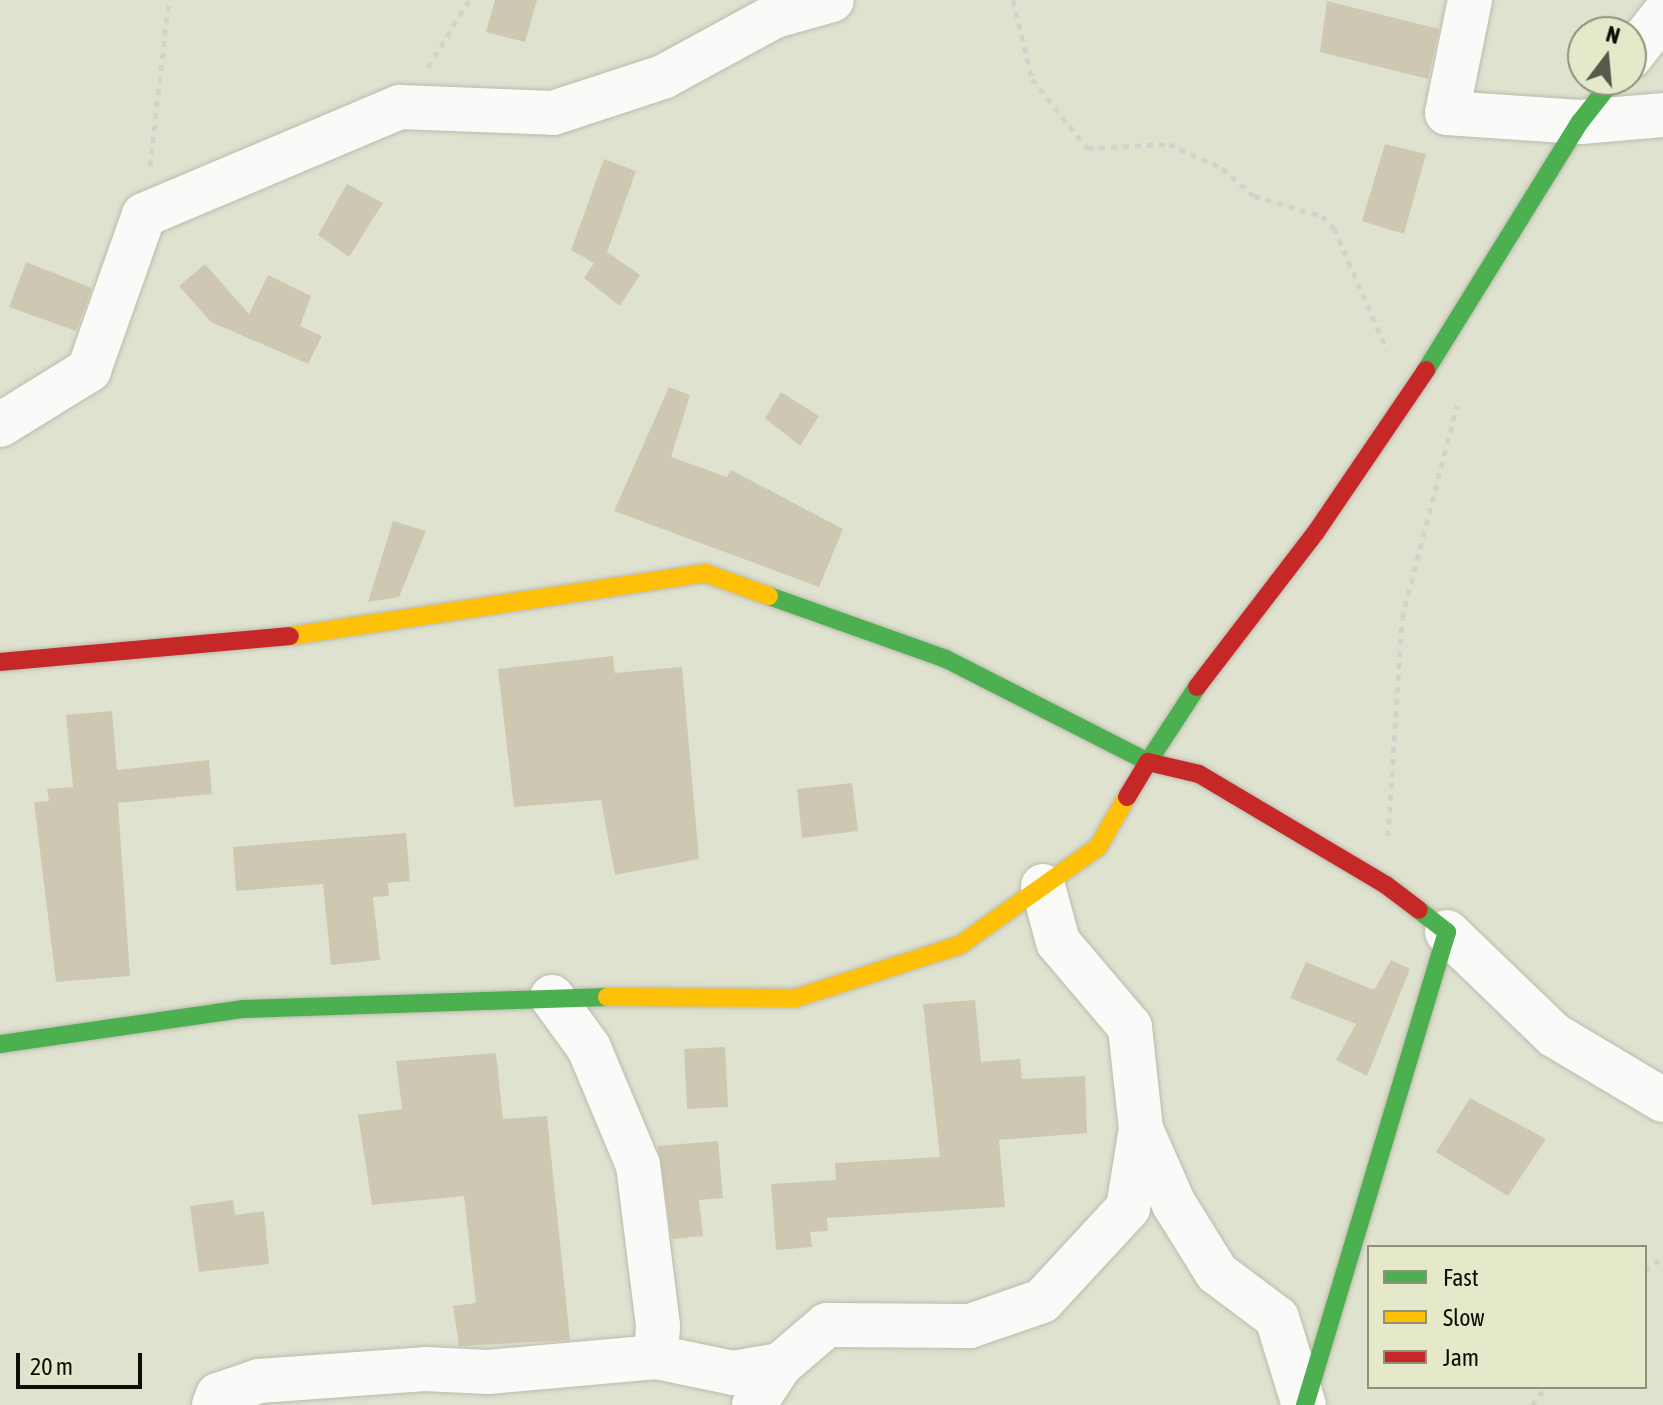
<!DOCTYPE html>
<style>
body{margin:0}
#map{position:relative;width:1663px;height:1405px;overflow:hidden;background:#e0e2d0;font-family:"Asap Condensed",sans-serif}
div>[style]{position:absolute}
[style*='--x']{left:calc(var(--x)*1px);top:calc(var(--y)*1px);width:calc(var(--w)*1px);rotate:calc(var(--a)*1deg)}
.building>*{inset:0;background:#cec8b2}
.path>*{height:5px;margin-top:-2.5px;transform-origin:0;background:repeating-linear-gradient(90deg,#d2d3cd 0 6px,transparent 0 12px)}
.roads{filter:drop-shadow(0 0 2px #babbad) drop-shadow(0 0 2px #babbad)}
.street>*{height:44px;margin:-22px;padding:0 22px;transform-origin:22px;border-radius:22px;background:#fafbf8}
.fast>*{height:18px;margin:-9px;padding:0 9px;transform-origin:9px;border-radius:9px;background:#4caf50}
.slow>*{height:18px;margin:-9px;padding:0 9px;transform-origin:9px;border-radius:9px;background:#ffc107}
.jam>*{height:18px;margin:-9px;padding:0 9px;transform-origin:9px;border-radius:9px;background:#c62828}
span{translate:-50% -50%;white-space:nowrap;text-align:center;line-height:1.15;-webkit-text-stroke:6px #e6e9c9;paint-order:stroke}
.legend{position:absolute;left:1367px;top:1245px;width:280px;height:144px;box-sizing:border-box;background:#e6e9c9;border:2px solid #90917a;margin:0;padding:10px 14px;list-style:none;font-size:24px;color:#0e0e04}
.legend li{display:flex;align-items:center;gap:16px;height:40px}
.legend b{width:40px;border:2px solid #90917a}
.north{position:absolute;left:1567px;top:16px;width:80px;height:80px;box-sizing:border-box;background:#e6e9c9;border:2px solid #90917a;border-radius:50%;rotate:16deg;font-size:22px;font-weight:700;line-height:32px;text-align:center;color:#0e0e04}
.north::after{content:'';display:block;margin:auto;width:28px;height:36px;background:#58584b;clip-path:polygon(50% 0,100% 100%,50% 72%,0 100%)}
.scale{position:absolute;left:16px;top:1353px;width:126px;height:36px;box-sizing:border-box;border:4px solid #0e0e04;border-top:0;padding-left:10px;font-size:24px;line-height:28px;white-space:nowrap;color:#0e0e04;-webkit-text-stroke:6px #e6e9c9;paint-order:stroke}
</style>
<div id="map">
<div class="building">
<i style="clip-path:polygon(495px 0,537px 0,525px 42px,486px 32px)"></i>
<i style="clip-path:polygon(1327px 1px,1439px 29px,1428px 79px,1320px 52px)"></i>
<i style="clip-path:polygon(1385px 144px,1426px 154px,1404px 234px,1362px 221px)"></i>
<i style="clip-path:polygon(604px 159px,636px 171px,607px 252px,640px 275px,620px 306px,584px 278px,594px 263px,571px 250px)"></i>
<i style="clip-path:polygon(347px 184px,383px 203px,349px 257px,318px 235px)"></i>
<i style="clip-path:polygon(26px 262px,92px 288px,76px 331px,9px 307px)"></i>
<i style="clip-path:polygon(205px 264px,249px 314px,268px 275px,311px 296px,300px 326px,322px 336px,308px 364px,211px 322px,179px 286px)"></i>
<i style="clip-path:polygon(669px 387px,690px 395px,671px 457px,727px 477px,731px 470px,843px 529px,819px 587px,614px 511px)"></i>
<i style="clip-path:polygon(781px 392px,819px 416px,800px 446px,765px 418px)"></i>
<i style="clip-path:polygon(393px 521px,426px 531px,399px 597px,368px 602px)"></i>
<i style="clip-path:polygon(613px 656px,615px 673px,682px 667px,699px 859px,615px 875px,601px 800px,514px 807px,498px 669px)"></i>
<i style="clip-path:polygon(112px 711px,117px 770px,209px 760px,212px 794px,118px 803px,130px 976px,56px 982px,34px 802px,49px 801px,47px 789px,73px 787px,66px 715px)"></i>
<i style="clip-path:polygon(852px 783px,858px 831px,802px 838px,797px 789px)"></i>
<i style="clip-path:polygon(406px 833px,410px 881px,388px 883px,389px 896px,373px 897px,380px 960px,331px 965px,323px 884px,236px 891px,233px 847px)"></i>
<i style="clip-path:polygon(1391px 960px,1410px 969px,1367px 1076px,1336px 1060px,1356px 1024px,1290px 998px,1306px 962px,1374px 990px)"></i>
<i style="clip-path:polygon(975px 1000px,981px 1062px,1020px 1059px,1022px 1079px,1085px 1076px,1087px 1133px,999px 1140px,1005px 1207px,827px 1218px,828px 1231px,810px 1232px,812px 1247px,776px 1250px,771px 1184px,836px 1180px,835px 1163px,940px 1157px,923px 1004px)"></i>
<i style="clip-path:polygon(725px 1047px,728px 1107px,687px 1109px,684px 1049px)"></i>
<i style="clip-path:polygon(496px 1053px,503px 1119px,547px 1116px,570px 1340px,459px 1346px,453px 1306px,476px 1303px,464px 1196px,372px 1205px,358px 1115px,402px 1109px,396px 1061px)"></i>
<i style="clip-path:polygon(1470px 1098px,1546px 1139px,1508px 1196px,1436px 1152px)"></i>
<i style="clip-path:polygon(718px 1141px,723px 1198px,699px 1200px,703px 1236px,672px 1239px,658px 1146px)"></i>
<i style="clip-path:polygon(233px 1200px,235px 1215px,264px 1211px,269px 1264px,199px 1272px,190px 1206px)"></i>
</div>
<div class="path">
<i style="--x:1013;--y:0;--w:81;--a:76.5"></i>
<i style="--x:1032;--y:79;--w:88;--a:51.4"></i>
<i style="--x:1087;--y:148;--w:82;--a:-2.8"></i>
<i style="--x:1169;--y:144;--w:58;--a:24.4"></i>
<i style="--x:1222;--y:168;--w:43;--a:41.2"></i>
<i style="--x:1254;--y:196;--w:71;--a:16.4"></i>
<i style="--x:1322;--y:216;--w:17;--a:45"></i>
<i style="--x:1334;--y:228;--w:133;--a:66.5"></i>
<i style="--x:428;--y:67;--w:79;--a:-58.5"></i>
<i style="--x:150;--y:166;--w:167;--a:-83.5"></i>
<i style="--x:1388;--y:836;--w:218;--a:-86.3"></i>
<i style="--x:1402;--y:618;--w:220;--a:-75.5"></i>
<i style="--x:1645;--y:1271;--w:23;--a:-38"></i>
<i style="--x:1532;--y:1405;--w:23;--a:-52"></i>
</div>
<div class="roads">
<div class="street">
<i style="--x:1470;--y:0;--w:115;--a:101.5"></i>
<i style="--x:1447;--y:113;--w:133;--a:3.9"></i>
<i style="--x:1580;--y:122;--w:83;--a:-4.8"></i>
<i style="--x:1631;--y:56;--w:52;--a:-52"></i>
<i style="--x:0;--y:425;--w:105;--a:-31.7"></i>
<i style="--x:89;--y:370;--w:164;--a:-70.5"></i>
<i style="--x:144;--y:215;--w:278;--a:-22.9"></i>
<i style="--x:400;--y:107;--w:153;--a:2.2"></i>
<i style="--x:553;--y:113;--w:116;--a:-18.1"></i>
<i style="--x:663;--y:77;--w:128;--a:-28.6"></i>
<i style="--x:775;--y:16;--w:59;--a:-15.7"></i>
<i style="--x:1447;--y:932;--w:149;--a:43.9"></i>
<i style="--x:1554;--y:1035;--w:127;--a:30.8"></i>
<i style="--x:552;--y:997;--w:63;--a:54"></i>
<i style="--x:589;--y:1048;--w:127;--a:67.3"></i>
<i style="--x:638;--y:1165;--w:162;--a:82.9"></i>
<i style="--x:658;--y:1326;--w:31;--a:94"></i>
<i style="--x:656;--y:1357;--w:79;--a:11.7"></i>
<i style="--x:733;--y:1373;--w:48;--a:-9.7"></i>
<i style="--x:1141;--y:1129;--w:82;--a:66.3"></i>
<i style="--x:1174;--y:1204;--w:81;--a:58.1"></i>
<i style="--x:1217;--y:1273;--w:75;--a:36.9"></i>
<i style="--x:1277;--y:1318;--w:91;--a:72.8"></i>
<i style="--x:214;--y:1405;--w:11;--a:-68"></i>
<i style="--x:218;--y:1395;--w:43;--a:-18.9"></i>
<i style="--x:259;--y:1381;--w:166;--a:-4.1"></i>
<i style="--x:425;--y:1369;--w:63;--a:2.7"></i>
<i style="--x:488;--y:1372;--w:169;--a:-5.1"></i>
<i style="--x:754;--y:1405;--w:48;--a:-57"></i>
<i style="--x:780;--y:1365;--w:62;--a:-40.4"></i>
<i style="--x:827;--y:1325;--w:143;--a:0.4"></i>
<i style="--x:970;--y:1326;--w:76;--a:-19.1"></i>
<i style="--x:1042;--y:1301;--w:127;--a:-47.2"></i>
<i style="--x:1128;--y:1208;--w:80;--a:-80.7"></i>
<i style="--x:1141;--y:1129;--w:103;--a:-96.2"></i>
<i style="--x:1130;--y:1027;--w:111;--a:-130.3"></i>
<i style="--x:1058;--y:942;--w:58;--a:-105"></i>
</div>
<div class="fast">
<i style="--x:1426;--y:370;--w:292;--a:-58.2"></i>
<i style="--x:1580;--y:122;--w:53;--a:-51.8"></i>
<i style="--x:769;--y:596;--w:188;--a:19.6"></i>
<i style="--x:946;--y:659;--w:227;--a:27"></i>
<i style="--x:1148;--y:762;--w:90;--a:-56.8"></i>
<i style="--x:0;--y:1044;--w:246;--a:-8.2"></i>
<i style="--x:244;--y:1009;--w:363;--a:-1.9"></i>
<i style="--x:1305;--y:1405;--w:494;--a:-73.3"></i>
<i style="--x:1447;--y:932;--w:36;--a:-142"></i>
</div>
<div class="slow">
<i style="--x:290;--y:636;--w:420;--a:-8.6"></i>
<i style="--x:705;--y:573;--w:68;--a:19.8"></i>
<i style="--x:607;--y:997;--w:189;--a:0.3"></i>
<i style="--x:796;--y:998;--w:172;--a:-17.9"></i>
<i style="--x:960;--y:945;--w:169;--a:-35.4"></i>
<i style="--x:1098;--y:847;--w:58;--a:-59.9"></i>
</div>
<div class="jam">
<i style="--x:0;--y:662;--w:291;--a:-5.1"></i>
<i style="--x:1197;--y:687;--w:195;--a:-52.5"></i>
<i style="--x:1316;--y:532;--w:196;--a:-55.8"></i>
<i style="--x:1127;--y:797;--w:41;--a:-59"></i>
<i style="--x:1148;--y:762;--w:52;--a:13.2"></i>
<i style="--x:1199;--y:774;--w:217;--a:30.7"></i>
<i style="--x:1386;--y:885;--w:41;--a:37.1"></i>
</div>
</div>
<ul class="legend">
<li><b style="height:10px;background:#4caf50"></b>Fast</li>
<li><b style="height:10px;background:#ffc107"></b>Slow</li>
<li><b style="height:10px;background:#c62828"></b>Jam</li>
</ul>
<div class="north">N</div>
<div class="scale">20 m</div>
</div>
